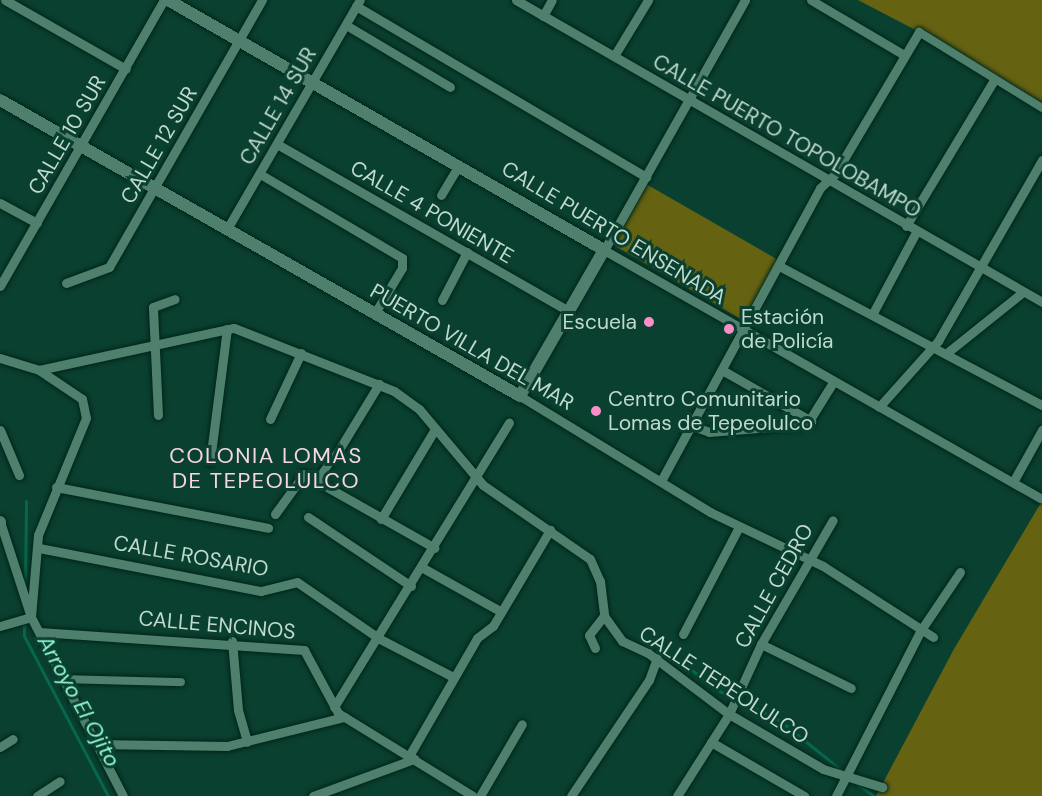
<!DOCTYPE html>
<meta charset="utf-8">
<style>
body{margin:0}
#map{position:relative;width:1042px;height:796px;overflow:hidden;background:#0a4030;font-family:"DM Sans",sans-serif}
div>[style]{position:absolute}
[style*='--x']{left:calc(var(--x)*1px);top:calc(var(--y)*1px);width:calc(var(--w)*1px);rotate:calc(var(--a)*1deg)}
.green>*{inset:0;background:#656312}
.stream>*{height:3px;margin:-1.5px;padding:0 1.5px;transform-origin:1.5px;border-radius:1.5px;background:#06674d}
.roads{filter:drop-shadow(0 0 2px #002519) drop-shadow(0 0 2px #002519)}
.pedestrian>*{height:8px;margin:-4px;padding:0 4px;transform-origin:4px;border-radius:4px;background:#4e806d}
.minor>*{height:9px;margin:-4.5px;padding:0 4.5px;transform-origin:4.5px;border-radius:4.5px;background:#4e806d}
.tertiary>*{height:12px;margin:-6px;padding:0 6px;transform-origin:6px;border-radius:6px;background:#4e806d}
.dots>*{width:16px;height:16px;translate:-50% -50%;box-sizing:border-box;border:3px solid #0a4030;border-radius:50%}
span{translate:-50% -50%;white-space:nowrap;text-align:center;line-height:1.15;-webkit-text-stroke:6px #0a4030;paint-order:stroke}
.street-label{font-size:21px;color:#c0dacf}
.poi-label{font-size:21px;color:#c0dacf}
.left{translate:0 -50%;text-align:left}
.right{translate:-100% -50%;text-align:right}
.neighbourhood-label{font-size:22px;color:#f6d6e5;letter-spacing:1.5px}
.water-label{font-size:22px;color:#94f8d3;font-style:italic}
</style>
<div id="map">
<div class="green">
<i style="clip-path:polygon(858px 0,1042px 0,1042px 103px,952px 49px)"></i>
<i style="clip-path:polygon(646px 184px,780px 261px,744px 321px,610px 243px)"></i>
<i style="clip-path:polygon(1042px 501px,1042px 796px,876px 796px,954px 649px)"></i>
</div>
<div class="stream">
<i style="--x:25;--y:586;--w:85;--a:-89.3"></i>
<i style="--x:24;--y:622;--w:14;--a:90"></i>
<i style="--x:24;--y:636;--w:181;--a:62.3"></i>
<i style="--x:682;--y:662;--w:43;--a:39.3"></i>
<i style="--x:715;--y:689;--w:71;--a:25.8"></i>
<i style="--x:779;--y:720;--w:85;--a:38.8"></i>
<i style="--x:856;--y:783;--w:22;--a:36"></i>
</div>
<div class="roads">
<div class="pedestrian">
<i style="--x:919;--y:32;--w:145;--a:31.7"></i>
<i style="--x:317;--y:480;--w:34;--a:-53"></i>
<i style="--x:64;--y:679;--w:117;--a:1.5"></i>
</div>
<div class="minor">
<i style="--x:5;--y:0;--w:139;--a:29.7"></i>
<i style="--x:516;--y:0;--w:607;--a:29.86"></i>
<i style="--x:745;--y:0;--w:287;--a:119.4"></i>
<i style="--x:604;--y:250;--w:502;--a:29.63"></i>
<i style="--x:811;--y:0;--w:108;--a:30.6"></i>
<i style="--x:356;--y:6;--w:337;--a:30.5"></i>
<i style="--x:543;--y:16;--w:18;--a:-61"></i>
<i style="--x:346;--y:25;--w:121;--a:30.8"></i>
<i style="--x:614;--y:56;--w:66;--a:-58.7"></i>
<i style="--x:277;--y:144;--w:336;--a:29.8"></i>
<i style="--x:260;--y:174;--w:165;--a:30.6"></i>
<i style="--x:402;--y:258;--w:10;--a:90"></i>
<i style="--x:402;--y:268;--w:52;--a:121"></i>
<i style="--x:441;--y:195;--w:35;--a:-59"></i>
<i style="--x:0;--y:203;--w:42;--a:28.4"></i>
<i style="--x:906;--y:226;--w:170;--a:-58.9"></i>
<i style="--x:227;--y:229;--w:265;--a:-59.9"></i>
<i style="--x:781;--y:267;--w:295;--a:27.9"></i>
<i style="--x:66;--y:283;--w:46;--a:-20.4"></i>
<i style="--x:109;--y:267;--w:308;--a:-60.2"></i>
<i style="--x:0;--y:286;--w:330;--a:-60.2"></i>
<i style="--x:442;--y:300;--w:54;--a:-62.5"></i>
<i style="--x:873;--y:313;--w:92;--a:-62"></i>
<i style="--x:948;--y:352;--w:96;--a:-38.7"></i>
<i style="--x:0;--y:358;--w:41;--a:17.1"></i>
<i style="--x:39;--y:370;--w:199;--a:-12.2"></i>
<i style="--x:234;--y:328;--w:172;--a:21.5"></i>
<i style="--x:394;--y:391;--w:31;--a:36"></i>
<i style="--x:419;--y:409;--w:99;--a:49.9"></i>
<i style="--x:483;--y:485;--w:130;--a:34.7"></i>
<i style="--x:590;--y:559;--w:24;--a:66"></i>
<i style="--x:600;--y:581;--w:35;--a:83"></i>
<i style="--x:604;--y:616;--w:31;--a:54"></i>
<i style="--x:622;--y:641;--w:29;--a:25"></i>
<i style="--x:648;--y:653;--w:101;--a:37"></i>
<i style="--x:729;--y:714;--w:109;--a:30.3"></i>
<i style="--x:823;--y:769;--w:62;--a:17"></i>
<i style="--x:39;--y:370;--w:52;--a:34"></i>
<i style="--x:82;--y:399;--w:19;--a:78"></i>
<i style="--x:86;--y:418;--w:126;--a:112.3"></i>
<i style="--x:38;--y:535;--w:82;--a:94.9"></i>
<i style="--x:31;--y:617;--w:201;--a:62.8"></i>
<i style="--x:722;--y:370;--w:103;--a:29.8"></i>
<i style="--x:520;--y:396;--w:223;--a:31.4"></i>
<i style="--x:710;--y:512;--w:125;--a:25.5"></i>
<i style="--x:823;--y:566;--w:131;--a:32.8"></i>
<i style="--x:879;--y:407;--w:89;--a:-48.2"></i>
<i style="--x:938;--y:341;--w:209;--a:-60.1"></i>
<i style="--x:158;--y:415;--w:108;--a:-92.7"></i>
<i style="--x:153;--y:307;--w:23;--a:-20"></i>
<i style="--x:270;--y:419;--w:73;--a:-64.8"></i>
<i style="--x:692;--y:426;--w:18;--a:19"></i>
<i style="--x:709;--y:432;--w:98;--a:-4.7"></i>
<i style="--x:807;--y:424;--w:47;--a:-58"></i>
<i style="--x:0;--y:430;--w:49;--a:67.1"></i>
<i style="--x:337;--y:453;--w:81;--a:-58.7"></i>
<i style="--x:210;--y:461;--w:133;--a:-82.7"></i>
<i style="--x:661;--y:481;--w:333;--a:-61.5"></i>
<i style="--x:820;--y:188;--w:21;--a:-43"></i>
<i style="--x:835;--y:174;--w:165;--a:-59.4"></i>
<i style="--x:1013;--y:482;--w:60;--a:-60.9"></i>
<i style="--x:56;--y:487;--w:216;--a:10.9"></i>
<i style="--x:275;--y:514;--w:49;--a:-54.1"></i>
<i style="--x:304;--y:474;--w:150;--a:29.5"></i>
<i style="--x:308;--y:517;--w:124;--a:33.8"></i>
<i style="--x:381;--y:519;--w:105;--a:-59"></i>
<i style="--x:39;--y:548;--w:226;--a:11"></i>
<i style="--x:261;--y:591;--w:37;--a:-14"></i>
<i style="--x:297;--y:582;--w:101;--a:34.5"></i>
<i style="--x:380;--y:639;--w:82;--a:27.5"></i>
<i style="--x:423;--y:568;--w:86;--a:29.2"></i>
<i style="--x:0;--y:626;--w:32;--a:-16"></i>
<i style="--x:31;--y:617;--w:94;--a:-108"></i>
<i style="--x:39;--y:632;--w:266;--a:3.9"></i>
<i style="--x:304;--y:650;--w:72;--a:61.6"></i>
<i style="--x:338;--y:713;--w:158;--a:31.6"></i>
<i style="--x:683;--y:634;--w:121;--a:-62.4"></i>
<i style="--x:232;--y:641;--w:69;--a:85"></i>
<i style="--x:238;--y:710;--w:33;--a:74"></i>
<i style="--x:761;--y:644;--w:100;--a:26.1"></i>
<i style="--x:595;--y:648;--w:14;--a:-115"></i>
<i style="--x:589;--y:635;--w:24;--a:-52"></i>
<i style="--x:334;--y:707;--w:334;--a:-58.4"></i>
<i style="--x:711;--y:742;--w:108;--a:30.1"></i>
<i style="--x:97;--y:744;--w:130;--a:0.9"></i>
<i style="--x:227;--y:746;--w:121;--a:-13.9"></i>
<i style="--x:0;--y:747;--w:15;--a:-32"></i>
<i style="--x:409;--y:756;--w:136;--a:-60"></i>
<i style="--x:477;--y:638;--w:20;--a:-37"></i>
<i style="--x:493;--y:626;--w:112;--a:-59.3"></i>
<i style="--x:37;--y:796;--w:27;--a:-33"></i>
<i style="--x:313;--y:796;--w:108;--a:-20.1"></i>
<i style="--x:480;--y:796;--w:83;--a:-59.7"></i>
<i style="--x:571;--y:796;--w:140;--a:-56.1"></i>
<i style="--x:649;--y:680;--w:23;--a:-70"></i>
<i style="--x:677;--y:796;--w:97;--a:-57.6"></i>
<i style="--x:729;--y:714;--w:77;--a:-65.4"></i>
<i style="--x:761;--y:644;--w:143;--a:-59.9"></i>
<i style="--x:836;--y:796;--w:186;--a:-62.9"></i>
<i style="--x:921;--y:630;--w:70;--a:-56.1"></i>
</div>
<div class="tertiary">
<i style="--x:0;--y:100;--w:598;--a:29.65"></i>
<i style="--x:520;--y:396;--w:168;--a:-60.1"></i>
<i style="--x:604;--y:250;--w:503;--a:-150.17"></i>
<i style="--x:0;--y:522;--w:7;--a:90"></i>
</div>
</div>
<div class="dots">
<i style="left:649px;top:322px;background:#fa8fc8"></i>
<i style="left:729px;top:329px;background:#fa8fc8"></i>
<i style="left:596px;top:411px;background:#fa8fc8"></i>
</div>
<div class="street-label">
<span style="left:278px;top:106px;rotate:-60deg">CALLE 14 SUR</span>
<span style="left:67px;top:135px;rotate:-60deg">CALLE 10 SUR</span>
<span style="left:787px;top:136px;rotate:30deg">CALLE PUERTO TOPOLOBAMPO</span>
<span style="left:159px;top:145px;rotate:-60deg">CALLE 12 SUR</span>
<span style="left:432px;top:212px;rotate:30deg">CALLE 4 PONIENTE</span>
<span style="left:614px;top:233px;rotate:31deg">CALLE PUERTO ENSENADA</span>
<span style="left:472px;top:347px;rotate:30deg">PUERTO VILLA DEL MAR</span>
<span style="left:191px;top:556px;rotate:10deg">CALLE ROSARIO</span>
<span style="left:774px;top:586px;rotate:-61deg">CALLE CEDRO</span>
<span style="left:217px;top:625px;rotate:5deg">CALLE ENCINOS</span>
<span style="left:724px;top:685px;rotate:33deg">CALLE TEPEOLULCO</span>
</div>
<div class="poi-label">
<span class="left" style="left:741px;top:329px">Estación<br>de Policía</span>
<span class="right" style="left:637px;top:322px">Escuela</span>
<span class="left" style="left:608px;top:411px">Centro Comunitario<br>Lomas de Tepeolulco</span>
</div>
<div class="neighbourhood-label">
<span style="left:266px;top:468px">COLONIA LOMAS<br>DE TEPEOLULCO</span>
</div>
<div class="water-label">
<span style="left:79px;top:701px;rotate:61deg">Arroyo El Ojito</span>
</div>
</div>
